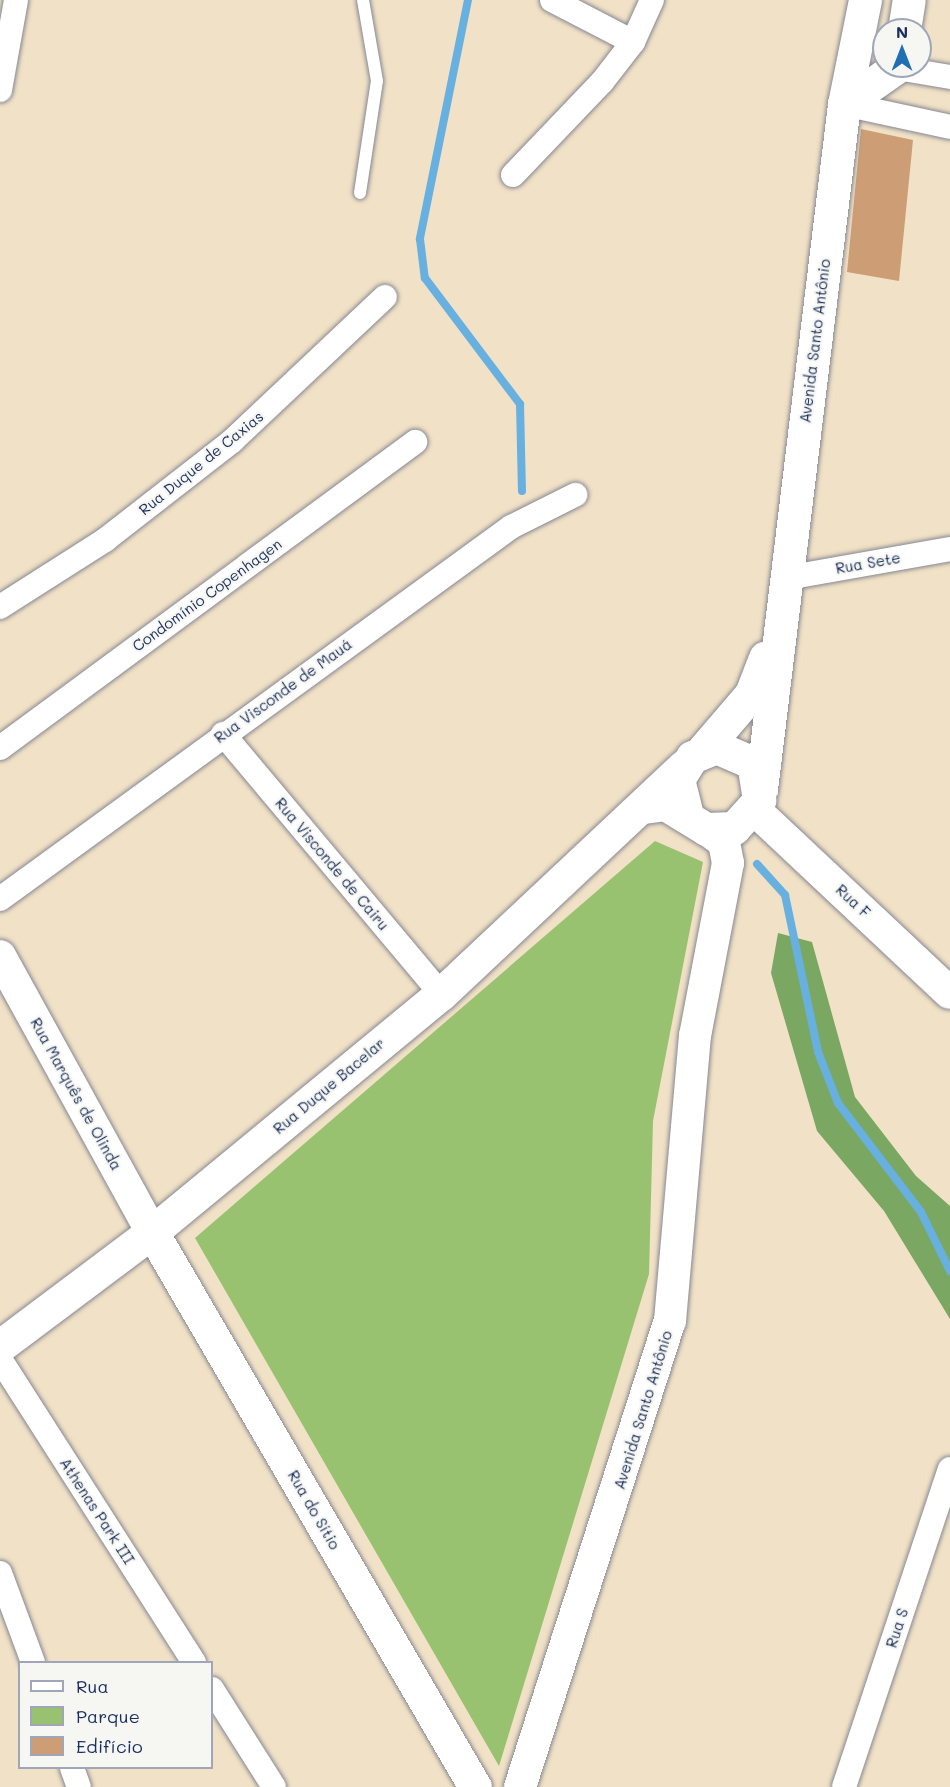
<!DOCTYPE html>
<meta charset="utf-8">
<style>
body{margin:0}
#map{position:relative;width:950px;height:1787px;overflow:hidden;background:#f1e1c6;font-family:Mali,sans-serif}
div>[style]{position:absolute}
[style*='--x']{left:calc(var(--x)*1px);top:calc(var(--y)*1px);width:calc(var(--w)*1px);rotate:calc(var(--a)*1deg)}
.green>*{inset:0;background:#98c26f}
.forest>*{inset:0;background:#7aa862}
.stream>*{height:8px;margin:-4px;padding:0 4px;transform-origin:4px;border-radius:4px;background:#67b0df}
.building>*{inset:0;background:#cd9e75}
.roads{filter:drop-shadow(0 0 2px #868892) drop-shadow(0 0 2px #868892)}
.service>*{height:12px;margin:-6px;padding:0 6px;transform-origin:6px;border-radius:6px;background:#fff}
.minor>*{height:24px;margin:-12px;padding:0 12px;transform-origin:12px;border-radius:12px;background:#fff}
.tertiary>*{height:32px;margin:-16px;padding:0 16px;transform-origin:16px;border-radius:16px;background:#fff}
.secondary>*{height:33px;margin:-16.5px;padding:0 16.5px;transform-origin:16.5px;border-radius:16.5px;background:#fff}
span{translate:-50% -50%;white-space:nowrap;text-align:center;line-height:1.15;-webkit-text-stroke:4.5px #f6f6f2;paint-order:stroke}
.street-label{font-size:15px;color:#1b2f5e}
.legend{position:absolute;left:18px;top:1661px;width:195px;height:108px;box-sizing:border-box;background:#f6f6f2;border:2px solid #9ea6b7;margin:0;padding:8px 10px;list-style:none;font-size:18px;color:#1b2f5e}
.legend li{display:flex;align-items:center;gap:12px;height:30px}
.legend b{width:30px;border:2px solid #9ea6b7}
.north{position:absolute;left:872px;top:18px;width:60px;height:60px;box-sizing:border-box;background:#f6f6f2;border:2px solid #9ea6b7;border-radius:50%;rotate:0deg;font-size:16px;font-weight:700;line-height:24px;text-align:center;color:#1b2f5e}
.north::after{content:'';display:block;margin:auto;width:21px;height:27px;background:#1f6fb2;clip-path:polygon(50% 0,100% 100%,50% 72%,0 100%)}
</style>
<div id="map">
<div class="green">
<i style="clip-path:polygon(655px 841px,703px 862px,653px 1121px,649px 1274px,499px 1766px,195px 1238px)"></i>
</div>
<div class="forest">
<i style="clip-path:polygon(778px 933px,812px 942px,855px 1097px,916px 1176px,950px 1206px,950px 1319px,884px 1211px,817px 1131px,771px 973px)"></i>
</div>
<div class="stream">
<i style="--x:468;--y:0;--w:244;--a:101.4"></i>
<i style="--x:420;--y:239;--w:39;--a:83"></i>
<i style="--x:425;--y:278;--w:158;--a:53"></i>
<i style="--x:520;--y:404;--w:87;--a:88.7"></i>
<i style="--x:757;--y:864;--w:42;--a:47.9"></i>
<i style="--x:785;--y:895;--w:160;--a:78.1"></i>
<i style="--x:818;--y:1052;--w:55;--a:68.6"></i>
<i style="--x:838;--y:1103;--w:137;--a:52.7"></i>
<i style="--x:921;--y:1212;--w:66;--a:63.8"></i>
</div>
<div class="building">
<i style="clip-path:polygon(861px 129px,913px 140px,899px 281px,847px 272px)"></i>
</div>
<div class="roads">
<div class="service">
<i style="--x:360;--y:193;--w:113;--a:-81.4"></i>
<i style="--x:377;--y:81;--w:82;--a:-99.8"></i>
</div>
<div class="minor">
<i style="--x:552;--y:0;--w:91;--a:27.4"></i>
<i style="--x:897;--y:68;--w:54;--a:9.6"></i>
<i style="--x:0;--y:90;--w:91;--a:-79.9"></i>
<i style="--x:844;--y:104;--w:108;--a:12.2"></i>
<i style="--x:513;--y:175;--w:129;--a:-46.3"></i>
<i style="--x:602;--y:82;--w:51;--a:-52.2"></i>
<i style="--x:633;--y:42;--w:46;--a:-65.7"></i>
<i style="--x:786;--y:578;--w:167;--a:-10"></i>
<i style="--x:0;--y:607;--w:125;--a:-32.5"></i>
<i style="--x:105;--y:540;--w:161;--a:-37.9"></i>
<i style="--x:232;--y:441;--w:210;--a:-43.3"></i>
<i style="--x:223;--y:734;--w:339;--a:50"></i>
<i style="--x:0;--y:748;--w:516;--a:-36.4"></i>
<i style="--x:0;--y:899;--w:632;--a:-36.05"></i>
<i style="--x:511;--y:527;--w:72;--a:-26.6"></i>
<i style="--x:0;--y:1359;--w:360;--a:57.4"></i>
<i style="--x:0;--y:1573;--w:95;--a:69.7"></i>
<i style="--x:212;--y:1689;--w:116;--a:57.7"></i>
<i style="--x:72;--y:1768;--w:20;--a:70"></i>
<i style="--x:844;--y:1787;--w:335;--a:-71.6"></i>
</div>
<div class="tertiary">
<i style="--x:755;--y:810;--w:267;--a:43.2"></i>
<i style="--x:0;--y:956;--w:315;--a:61.2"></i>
<i style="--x:520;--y:1787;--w:490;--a:-72.2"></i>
<i style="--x:670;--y:1321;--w:286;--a:-85"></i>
<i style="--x:695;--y:1036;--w:176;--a:-79.2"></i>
<i style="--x:728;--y:863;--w:21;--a:-101"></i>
<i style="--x:724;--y:842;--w:22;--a:-144"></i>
</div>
<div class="secondary">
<i style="--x:904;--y:30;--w:30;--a:-81"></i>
<i style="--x:844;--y:104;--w:66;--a:-35.1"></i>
<i style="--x:703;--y:750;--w:74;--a:-49.4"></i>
<i style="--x:751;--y:694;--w:39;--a:-69"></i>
<i style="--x:761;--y:789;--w:690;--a:-83.09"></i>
<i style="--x:844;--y:104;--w:106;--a:-78.6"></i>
<i style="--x:642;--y:807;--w:23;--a:-7"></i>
<i style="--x:665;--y:804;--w:48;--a:31.4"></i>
<i style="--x:706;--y:829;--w:28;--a:-2"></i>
<i style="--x:734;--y:828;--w:38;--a:-48"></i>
<i style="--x:759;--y:800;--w:37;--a:-99"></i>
<i style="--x:753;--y:763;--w:40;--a:-156.6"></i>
<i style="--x:716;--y:747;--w:26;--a:157"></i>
<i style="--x:692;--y:757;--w:26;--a:122"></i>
<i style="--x:678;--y:779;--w:38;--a:76"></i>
<i style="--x:152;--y:1232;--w:642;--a:59.8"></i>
<i style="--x:0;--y:1346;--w:190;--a:-36.9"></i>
<i style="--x:152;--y:1232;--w:374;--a:-39.5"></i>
<i style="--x:441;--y:994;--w:332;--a:-43.2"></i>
</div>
</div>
<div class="street-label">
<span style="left:815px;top:341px;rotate:-83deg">Avenida Santo Antônio</span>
<span style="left:201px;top:463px;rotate:-39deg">Rua Duque de Caxias</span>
<span style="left:868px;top:563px;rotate:-10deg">Rua Sete</span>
<span style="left:207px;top:595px;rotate:-36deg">Condomínio Copenhagen</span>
<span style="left:283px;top:691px;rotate:-36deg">Rua Visconde de Mauá</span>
<span style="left:332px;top:864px;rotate:50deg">Rua Visconde de Cairu</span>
<span style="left:853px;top:901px;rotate:43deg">Rua F</span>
<span style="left:329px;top:1086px;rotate:-40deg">Rua Duque Bacelar</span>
<span style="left:76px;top:1094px;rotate:61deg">Rua Marquês de Olinda</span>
<span style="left:643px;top:1410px;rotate:-73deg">Avenida Santo Antônio</span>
<span style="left:314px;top:1510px;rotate:60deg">Rua do Sítio</span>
<span style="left:97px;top:1511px;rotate:57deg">Athenas Park III</span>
<span style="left:897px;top:1628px;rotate:-72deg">Rua S</span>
</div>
<ul class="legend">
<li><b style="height:8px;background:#fff"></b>Rua</li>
<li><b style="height:16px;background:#98c26f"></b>Parque</li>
<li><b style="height:16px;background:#cd9e75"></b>Edifício</li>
</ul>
<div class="north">N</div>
</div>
